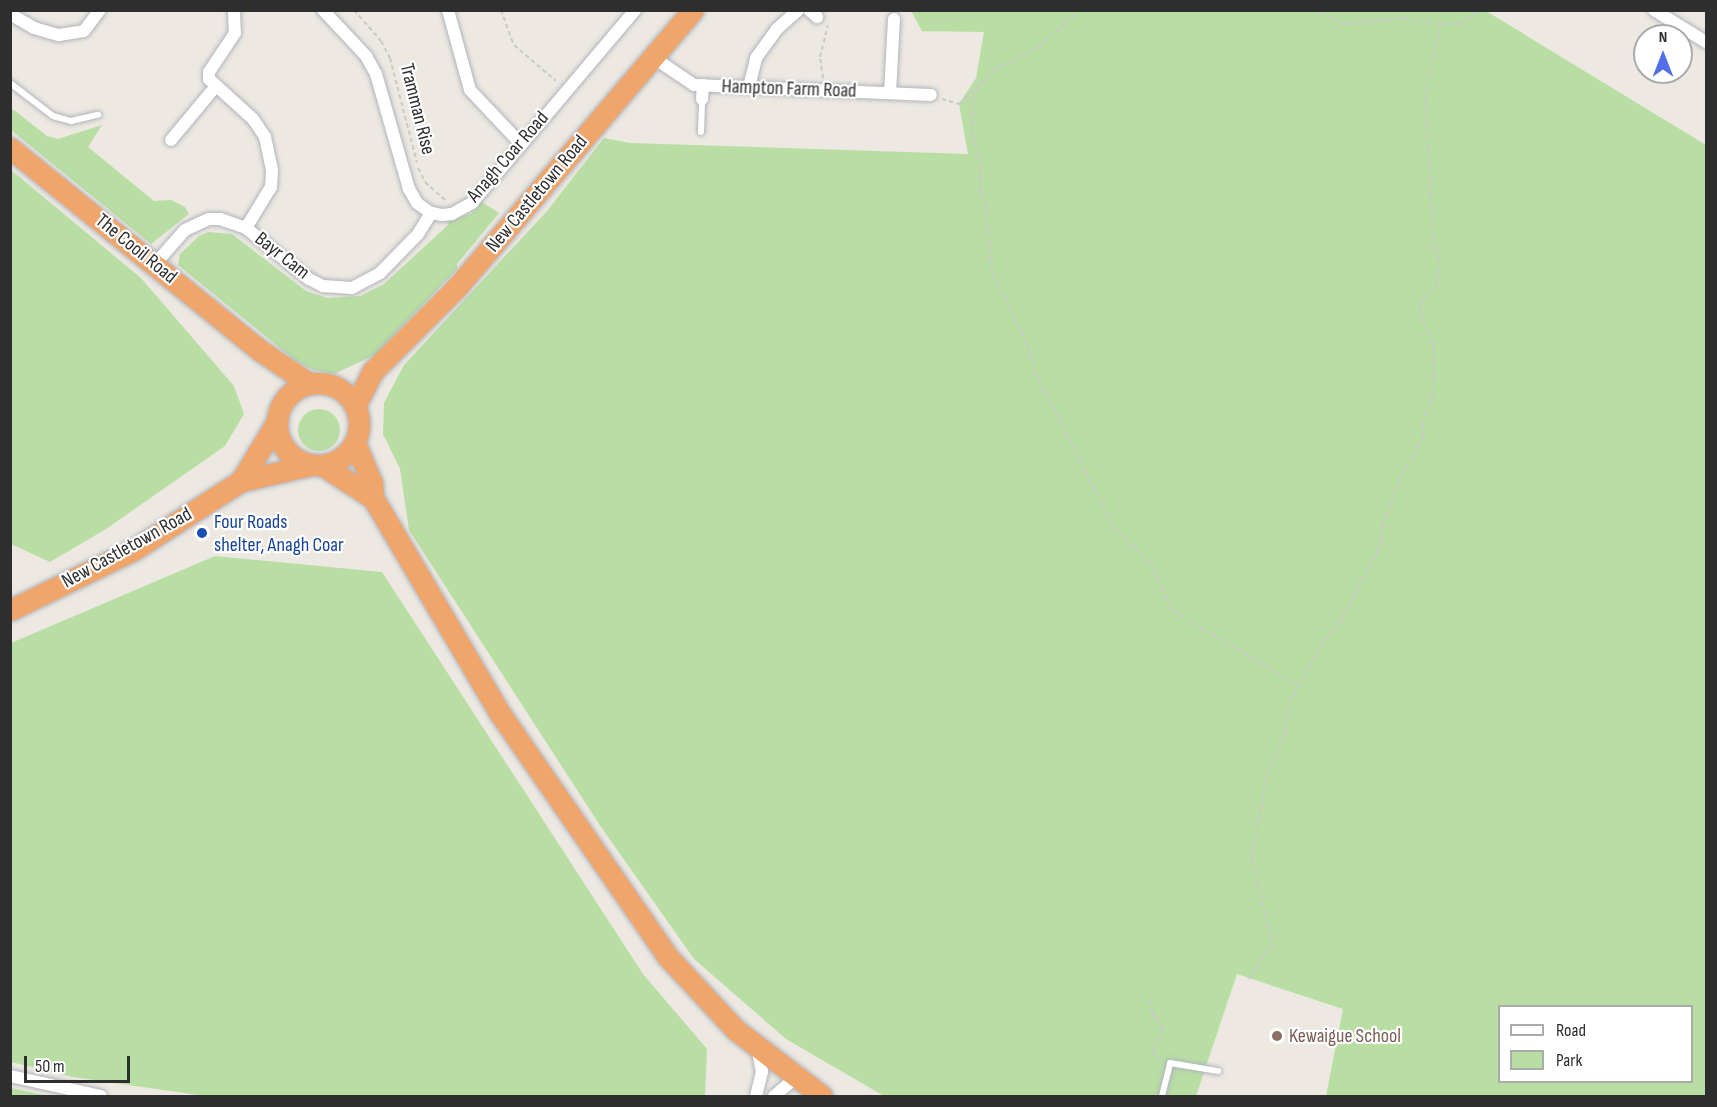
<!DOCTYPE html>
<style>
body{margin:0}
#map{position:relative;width:1717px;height:1107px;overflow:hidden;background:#ede9e2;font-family:"Sofia Sans Condensed",sans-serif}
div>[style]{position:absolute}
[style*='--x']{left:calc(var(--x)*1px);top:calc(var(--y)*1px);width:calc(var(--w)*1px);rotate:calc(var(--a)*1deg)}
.green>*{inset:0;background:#b8dea4}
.round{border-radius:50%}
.path>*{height:2px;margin-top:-1px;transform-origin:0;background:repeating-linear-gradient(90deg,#c9c9c9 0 4.5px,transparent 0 7.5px)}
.roads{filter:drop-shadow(0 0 2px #b2b4bc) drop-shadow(0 0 2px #b2b4bc)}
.lane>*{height:6px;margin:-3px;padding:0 3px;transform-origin:3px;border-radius:3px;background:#fff}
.street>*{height:12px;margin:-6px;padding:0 6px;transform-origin:6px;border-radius:6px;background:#fff}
.highway>*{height:21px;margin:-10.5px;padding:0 10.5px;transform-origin:10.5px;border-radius:10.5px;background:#f0a56b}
.highway>.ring{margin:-10.5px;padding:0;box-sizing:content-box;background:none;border:21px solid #f0a56b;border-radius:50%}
.dots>*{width:16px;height:16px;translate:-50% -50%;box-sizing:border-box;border:3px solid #fff;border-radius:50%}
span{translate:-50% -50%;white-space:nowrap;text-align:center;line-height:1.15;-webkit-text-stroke:4.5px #fff;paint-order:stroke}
.street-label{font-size:20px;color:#2e2e2e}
.transit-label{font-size:20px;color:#164399}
.left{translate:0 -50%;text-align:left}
.education-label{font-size:20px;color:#785e54}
.frame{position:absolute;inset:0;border:12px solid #2e2e2e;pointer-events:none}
.legend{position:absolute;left:1498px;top:1005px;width:195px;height:78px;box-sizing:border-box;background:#fff;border:2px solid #ababab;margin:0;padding:8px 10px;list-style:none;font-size:18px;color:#2e2e2e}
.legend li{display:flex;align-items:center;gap:12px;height:30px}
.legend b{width:30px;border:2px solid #ababab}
.north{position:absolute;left:1633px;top:24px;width:60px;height:60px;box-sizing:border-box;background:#fff;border:2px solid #ababab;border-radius:50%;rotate:0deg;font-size:16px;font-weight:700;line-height:24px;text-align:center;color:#2e2e2e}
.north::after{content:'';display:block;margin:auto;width:21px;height:27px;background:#536ee9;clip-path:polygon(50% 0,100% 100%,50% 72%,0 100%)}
.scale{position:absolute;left:24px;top:1056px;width:106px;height:27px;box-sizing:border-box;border:3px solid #2e2e2e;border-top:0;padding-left:8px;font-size:18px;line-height:21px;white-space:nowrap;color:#2e2e2e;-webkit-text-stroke:4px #fff;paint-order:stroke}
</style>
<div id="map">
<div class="green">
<i style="clip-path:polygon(evenodd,911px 11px,1486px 11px,1706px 145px,1706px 1096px,1326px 1096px,1343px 1009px,1237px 974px,1196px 1096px,884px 1096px,786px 1039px,694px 959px,601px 827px,409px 530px,400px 469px,383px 434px,384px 403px,404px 365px,547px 211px,604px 138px,630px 143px,968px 154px,959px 104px,976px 78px,984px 32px,922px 31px,911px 11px,1500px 1006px,1692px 1006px,1692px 1082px,1500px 1082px,1500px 1006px)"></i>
<i style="clip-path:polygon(10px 107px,47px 136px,58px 139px,102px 125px,88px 147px,154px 201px,171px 200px,185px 207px,189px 214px,151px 244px,11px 130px)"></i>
<i style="clip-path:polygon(11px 170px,141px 278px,234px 386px,244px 414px,225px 446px,106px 529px,50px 562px,11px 544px)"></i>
<i style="clip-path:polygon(482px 202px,499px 213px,457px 264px,457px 269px,375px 355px,334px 374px,313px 370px,296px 361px,178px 265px,180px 254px,199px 236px,209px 232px,232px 234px,306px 291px,327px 298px,360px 296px,384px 284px,448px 225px,447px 222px,472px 213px)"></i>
<i class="round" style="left:298px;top:409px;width:42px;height:42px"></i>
<i style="clip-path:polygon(215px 556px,382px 572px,643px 974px,707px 1049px,705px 1096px,205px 1096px,73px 1077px,11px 1062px,11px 643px)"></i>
<i style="clip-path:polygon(10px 1088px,11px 1088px,48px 1096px,11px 1096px)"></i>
</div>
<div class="path">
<i style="--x:354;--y:10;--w:41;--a:48.9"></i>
<i style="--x:381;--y:41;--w:19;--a:62"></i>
<i style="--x:390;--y:58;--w:108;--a:75.6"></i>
<i style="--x:501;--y:10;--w:37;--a:70"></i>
<i style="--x:514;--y:45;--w:55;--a:40.6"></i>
<i style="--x:1313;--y:10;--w:34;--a:24"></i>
<i style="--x:1344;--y:24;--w:60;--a:-5.7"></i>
<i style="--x:1404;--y:18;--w:36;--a:9"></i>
<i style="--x:1440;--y:24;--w:21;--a:-3"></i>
<i style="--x:1461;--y:23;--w:24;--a:-33"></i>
<i style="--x:823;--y:78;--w:21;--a:-98"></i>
<i style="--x:820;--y:57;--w:33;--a:-76"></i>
<i style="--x:973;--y:90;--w:44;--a:91.3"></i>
<i style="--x:972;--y:134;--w:28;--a:73"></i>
<i style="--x:980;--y:161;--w:29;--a:90"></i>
<i style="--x:980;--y:190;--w:14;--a:69"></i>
<i style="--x:985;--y:203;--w:68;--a:84.1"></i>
<i style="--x:992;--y:271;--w:81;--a:64.4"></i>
<i style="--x:1027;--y:344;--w:29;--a:74"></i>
<i style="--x:1035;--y:372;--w:175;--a:63.1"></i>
<i style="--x:1114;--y:528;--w:47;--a:44.1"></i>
<i style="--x:1148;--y:561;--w:56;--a:63.4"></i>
<i style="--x:1173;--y:611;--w:144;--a:30.8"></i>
<i style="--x:942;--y:99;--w:18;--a:16"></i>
<i style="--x:959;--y:104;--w:51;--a:-43.4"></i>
<i style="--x:996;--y:69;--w:48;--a:-27.1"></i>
<i style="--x:1039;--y:47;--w:55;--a:-42.1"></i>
<i style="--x:418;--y:168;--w:16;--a:63"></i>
<i style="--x:425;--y:182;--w:30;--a:42"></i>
<i style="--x:1249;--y:979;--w:43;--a:-57.4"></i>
<i style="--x:1272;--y:943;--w:89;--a:-103.7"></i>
<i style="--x:1251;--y:857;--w:83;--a:-78.8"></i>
<i style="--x:1267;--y:776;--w:43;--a:-67"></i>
<i style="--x:1284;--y:736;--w:30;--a:-84"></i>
<i style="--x:1287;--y:706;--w:75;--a:-60.4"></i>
<i style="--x:1324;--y:641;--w:27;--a:-51"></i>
<i style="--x:1341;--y:620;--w:78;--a:-61.8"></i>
<i style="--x:1378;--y:551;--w:28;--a:-80"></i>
<i style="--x:1383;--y:523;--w:53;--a:-68.8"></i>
<i style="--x:1402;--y:474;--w:44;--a:-59.9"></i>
<i style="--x:1424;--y:436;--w:13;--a:-103"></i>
<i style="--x:1421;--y:423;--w:28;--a:-64"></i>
<i style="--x:1433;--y:398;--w:55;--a:-90"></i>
<i style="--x:1433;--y:343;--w:36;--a:-113"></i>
<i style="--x:1419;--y:310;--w:14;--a:-69"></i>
<i style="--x:1424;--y:297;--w:16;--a:-43"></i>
<i style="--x:1436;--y:286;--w:25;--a:-83"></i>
<i style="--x:1439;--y:261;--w:14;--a:-111"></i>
<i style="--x:1434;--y:248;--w:147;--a:-93.5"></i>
<i style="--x:1425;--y:101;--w:78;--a:-79"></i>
<i style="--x:1151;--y:1001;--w:12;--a:85"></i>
<i style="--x:1152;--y:1013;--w:19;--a:54"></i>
<i style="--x:1163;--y:1028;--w:26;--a:113"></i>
<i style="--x:1153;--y:1052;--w:11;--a:49"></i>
</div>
<div class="roads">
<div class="lane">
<i style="--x:10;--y:83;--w:54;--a:37.5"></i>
<i style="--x:53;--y:116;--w:19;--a:16"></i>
<i style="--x:71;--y:121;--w:28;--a:-13"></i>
<i style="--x:701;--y:132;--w:33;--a:-88"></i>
<i style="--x:1162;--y:1096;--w:34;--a:-76"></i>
<i style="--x:1170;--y:1063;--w:49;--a:9.5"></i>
</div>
<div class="street">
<i style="--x:234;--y:10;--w:23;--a:88"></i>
<i style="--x:235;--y:33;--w:47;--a:123.7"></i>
<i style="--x:209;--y:72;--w:7;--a:90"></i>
<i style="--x:209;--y:79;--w:59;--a:42.3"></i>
<i style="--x:253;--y:119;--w:22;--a:56"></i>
<i style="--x:265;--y:137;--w:34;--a:78"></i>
<i style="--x:272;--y:170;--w:17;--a:93"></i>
<i style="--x:271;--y:187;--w:48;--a:121.4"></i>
<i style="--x:323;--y:10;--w:63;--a:46.9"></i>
<i style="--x:366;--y:56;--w:21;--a:61"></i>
<i style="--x:376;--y:74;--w:120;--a:74"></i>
<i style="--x:409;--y:189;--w:16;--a:60"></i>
<i style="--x:417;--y:203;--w:17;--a:36"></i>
<i style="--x:431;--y:213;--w:11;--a:10"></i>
<i style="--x:442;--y:215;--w:10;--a:-6"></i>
<i style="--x:452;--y:214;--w:23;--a:-29"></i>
<i style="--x:472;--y:203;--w:253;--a:-49.8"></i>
<i style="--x:448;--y:10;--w:83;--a:74.6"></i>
<i style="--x:470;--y:90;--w:74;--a:46.6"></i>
<i style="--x:809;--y:10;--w:11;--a:41"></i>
<i style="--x:1654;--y:10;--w:61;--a:31.6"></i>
<i style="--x:10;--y:14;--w:28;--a:30"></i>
<i style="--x:34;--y:28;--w:26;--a:16"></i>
<i style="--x:59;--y:35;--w:25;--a:-9"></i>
<i style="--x:84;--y:31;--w:26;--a:-53"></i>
<i style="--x:654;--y:58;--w:48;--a:34"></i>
<i style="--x:694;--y:85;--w:237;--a:2.4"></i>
<i style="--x:749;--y:87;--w:30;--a:-76"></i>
<i style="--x:756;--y:58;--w:36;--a:-54"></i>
<i style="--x:777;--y:29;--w:28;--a:-42"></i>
<i style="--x:890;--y:93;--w:74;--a:-86.9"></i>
<i style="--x:702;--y:99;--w:14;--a:-86"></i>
<i style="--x:171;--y:140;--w:70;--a:-50.2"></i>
<i style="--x:155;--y:264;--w:45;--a:-48.6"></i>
<i style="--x:185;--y:230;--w:26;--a:-25"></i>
<i style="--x:209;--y:219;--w:11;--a:0"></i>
<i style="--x:220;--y:219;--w:28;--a:19"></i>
<i style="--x:246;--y:228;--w:81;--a:39"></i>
<i style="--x:309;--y:279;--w:16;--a:27"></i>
<i style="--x:323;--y:286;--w:29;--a:4"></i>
<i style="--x:352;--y:288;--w:32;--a:-28"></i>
<i style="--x:380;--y:273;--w:54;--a:-45.7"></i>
<i style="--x:418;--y:234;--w:25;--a:-58"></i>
<i style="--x:10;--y:1076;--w:93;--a:12.4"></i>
<i style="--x:756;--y:1096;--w:25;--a:-76"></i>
<i style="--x:762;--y:1072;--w:25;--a:-101"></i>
<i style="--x:774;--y:1096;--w:26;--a:-40"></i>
</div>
<div class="highway">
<i style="--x:10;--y:148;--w:323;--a:39"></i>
<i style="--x:261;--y:351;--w:59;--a:34"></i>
<i class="ring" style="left:277px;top:383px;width:61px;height:61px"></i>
<i style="--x:355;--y:406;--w:39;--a:-63"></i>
<i style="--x:373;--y:371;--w:120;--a:-45"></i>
<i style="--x:458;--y:286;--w:362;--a:-49.6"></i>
<i style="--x:355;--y:443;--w:43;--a:67"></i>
<i style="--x:372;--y:483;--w:15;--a:86"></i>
<i style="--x:373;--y:498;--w:252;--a:59.5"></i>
<i style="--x:501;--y:715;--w:293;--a:55.4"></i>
<i style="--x:667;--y:956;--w:101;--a:47"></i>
<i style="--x:736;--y:1030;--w:108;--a:37.5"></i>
<i style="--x:322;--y:465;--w:61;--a:32.9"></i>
<i style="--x:241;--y:481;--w:71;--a:-58.8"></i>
<i style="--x:10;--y:610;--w:139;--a:-26"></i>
<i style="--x:135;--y:549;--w:126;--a:-32.7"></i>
<i style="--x:241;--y:481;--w:71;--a:-13.1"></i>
</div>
</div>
<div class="dots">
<i style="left:202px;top:533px;background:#1a4fb4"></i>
<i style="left:1277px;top:1036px;background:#8d6e63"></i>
</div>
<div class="street-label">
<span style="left:789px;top:89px;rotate:2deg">Hampton Farm Road</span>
<span style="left:417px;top:109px;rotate:76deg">Tramman Rise</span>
<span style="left:508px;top:157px;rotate:-49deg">Anagh Coar Road</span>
<span style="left:537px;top:194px;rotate:-50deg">New Castletown Road</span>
<span style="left:136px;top:249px;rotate:39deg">The Cooil Road</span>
<span style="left:282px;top:256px;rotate:38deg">Bayr Cam</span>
<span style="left:127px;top:548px;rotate:-29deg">New Castletown Road</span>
</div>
<div class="transit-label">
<span class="left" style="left:214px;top:534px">Four Roads<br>shelter, Anagh Coar</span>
</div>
<div class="education-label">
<span class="left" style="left:1289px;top:1036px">Kewaigue School</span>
</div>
<div class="frame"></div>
<ul class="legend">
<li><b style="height:8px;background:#fff"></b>Road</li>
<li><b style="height:16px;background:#b8dea4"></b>Park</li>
</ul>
<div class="north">N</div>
<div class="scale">50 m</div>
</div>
